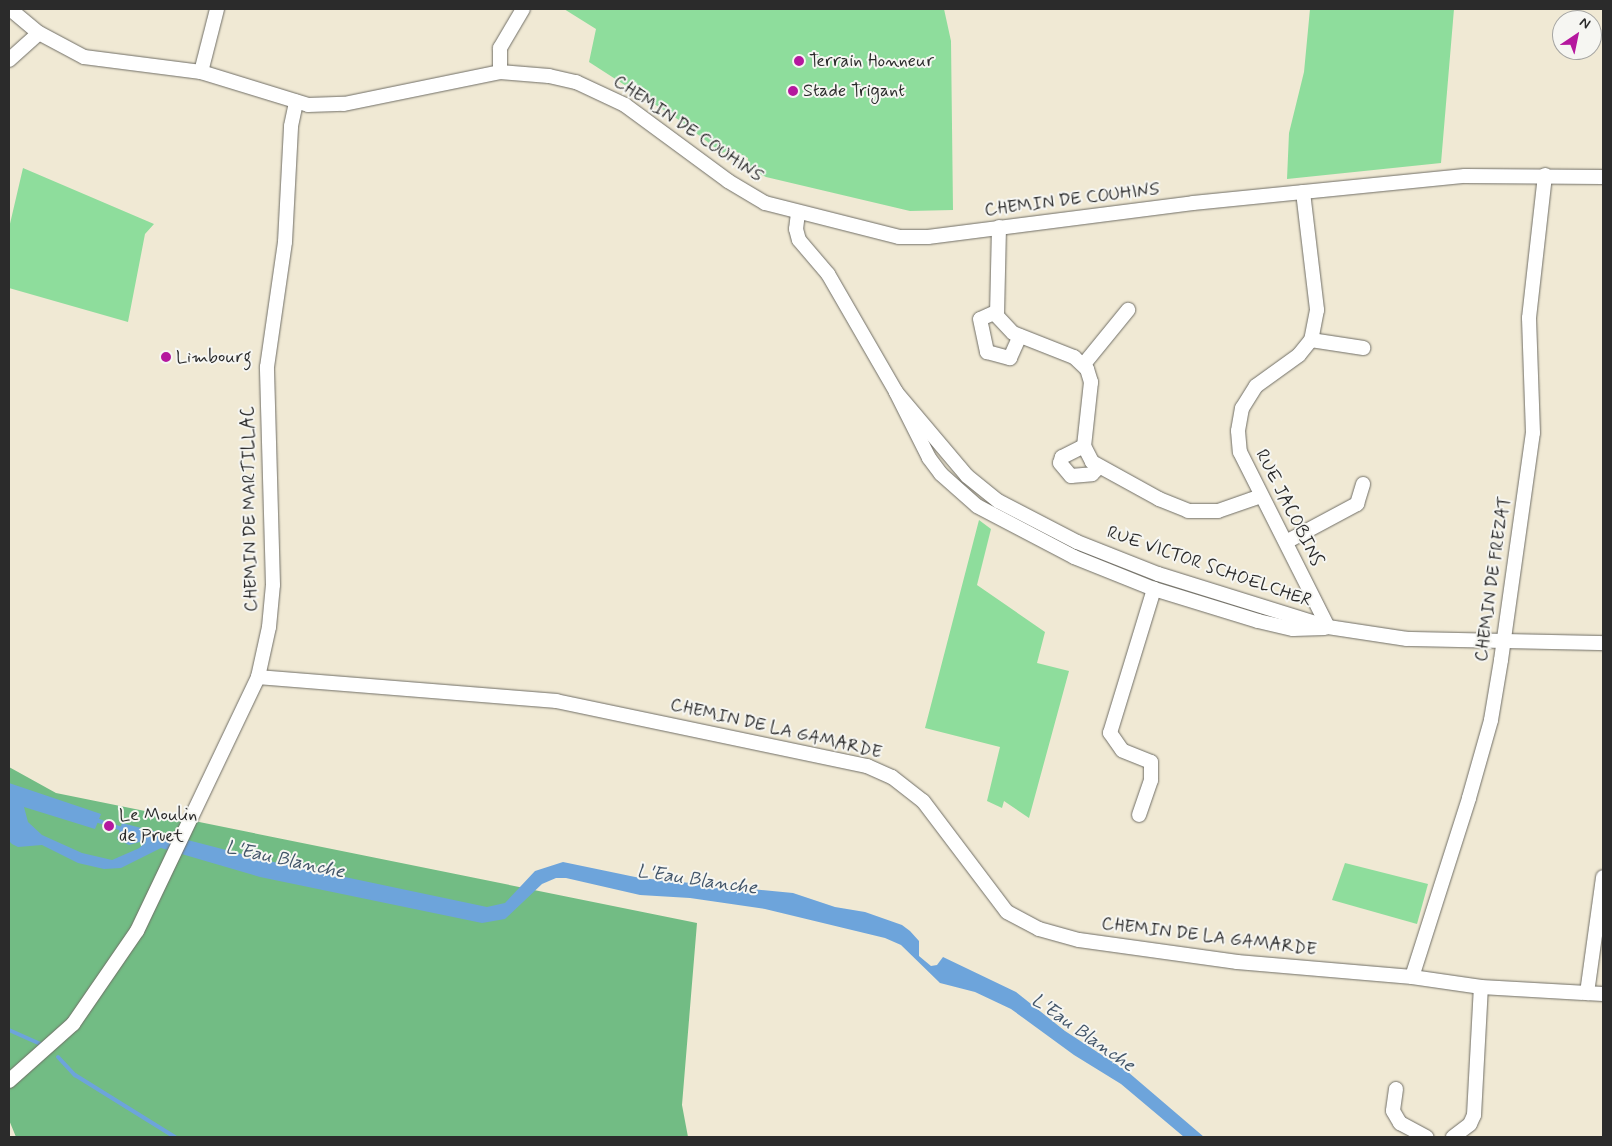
<!DOCTYPE html>
<style>
body{margin:0}
#map{position:relative;width:1612px;height:1146px;overflow:hidden;background:#f0e9d4;font-family:Mynerve,sans-serif}
div>[style]{position:absolute}
[style*='--x']{left:calc(var(--x)*1px);top:calc(var(--y)*1px);width:calc(var(--w)*1px);rotate:calc(var(--a)*1deg)}
.green>*{inset:0;background:#8edd9c}
.forest>*{inset:0;background:#72bc84}
.water>*{inset:0;background:#6da4db}
.stream>*{height:4px;margin:-2px;padding:0 2px;transform-origin:2px;border-radius:2px;background:#6da4db}
.roads{filter:drop-shadow(0 0 1px #706e66) drop-shadow(0 0 1px #706e66)}
.minor>*{height:14px;margin:-7px;padding:0 7px;transform-origin:7px;border-radius:7px;background:#fff}
.dots>*{width:14px;height:14px;translate:-50% -50%;box-sizing:border-box;border:2px solid #f6f6f2;border-radius:50%}
span{translate:-50% -50%;white-space:nowrap;text-align:center;line-height:1.15;-webkit-text-stroke:4px #f6f6f2;paint-order:stroke}
.poi-label{font-size:18px;color:#2b2b2b}
.left{translate:0 -50%;text-align:left}
.street-label{font-size:18px;color:#2b2b2b}
.water-label{font-size:19px;color:#425569;font-style:italic}
.frame{position:absolute;inset:0;border:10px solid #2b2b2b;pointer-events:none}
.north{position:absolute;left:1552px;top:10px;width:50px;height:50px;box-sizing:border-box;background:#f6f6f2;border:1px solid #a5a5a2;border-radius:50%;rotate:34deg;font-size:14px;font-weight:700;line-height:20px;text-align:center;color:#2b2b2b}
.north::after{content:'';display:block;margin:auto;width:18px;height:22px;background:#b5179e;clip-path:polygon(50% 0,100% 100%,50% 72%,0 100%)}
</style>
<div id="map">
<div class="green">
<i style="clip-path:polygon(564px 9px,944px 9px,951px 41px,953px 210px,910px 211px,766px 177px,747px 168px,748px 158px,731px 149px,722px 153px,679px 120px,589px 62px,596px 29px)"></i>
<i style="clip-path:polygon(1310px 9px,1454px 9px,1441px 163px,1287px 179px,1289px 133px,1304px 72px)"></i>
<i style="clip-path:polygon(23px 168px,154px 224px,145px 234px,128px 322px,9px 288px,9px 228px)"></i>
<i style="clip-path:polygon(979px 520px,991px 529px,977px 585px,1045px 632px,1037px 663px,1069px 671px,1029px 818px,1004px 801px,1002px 808px,987px 801px,1000px 747px,925px 728px)"></i>
<i style="clip-path:polygon(1345px 863px,1428px 884px,1417px 924px,1332px 900px)"></i>
</div>
<div class="forest">
<i style="clip-path:polygon(9px 767px,56px 793px,697px 923px,682px 1105px,688px 1137px,16px 1137px,9px 1120px)"></i>
</div>
<div class="water">
<i style="clip-path:polygon(9px 783px,101px 814px,95px 829px,24px 807px,28px 822px,42px 835px,82px 853px,112px 860px,151px 843px,143px 841px,129px 845px,117px 839px,122px 823px,269px 861px,487px 907px,505px 903px,535px 871px,563px 862px,640px 878px,793px 893px,835px 907px,865px 912px,902px 925px,910px 931px,919px 941px,919px 956px,931px 966px,937px 965px,943px 957px,1016px 992px,1065px 1031px,1128px 1072px,1204px 1137px,1184px 1137px,1121px 1084px,1074px 1055px,1011px 1009px,975px 992px,940px 983px,901px 945px,885px 938px,765px 909px,690px 898px,640px 895px,566px 878px,556px 878px,542px 884px,505px 919px,482px 923px,260px 877px,161px 848px,121px 868px,104px 869px,78px 863px,42px 845px,18px 847px,12px 844px,9px 841px)"></i>
</div>
<div class="stream">
<i style="--x:93;--y:819;--w:34;--a:19"></i>
<i style="--x:138;--y:852;--w:18;--a:-43"></i>
<i style="--x:9;--y:1030;--w:35;--a:24"></i>
<i style="--x:58;--y:1057;--w:25;--a:47"></i>
<i style="--x:75;--y:1075;--w:118;--a:31.8"></i>
</div>
<div class="roads">
<div class="minor">
<i style="--x:10;--y:9;--w:38;--a:40"></i>
<i style="--x:39;--y:33;--w:51;--a:28.1"></i>
<i style="--x:84;--y:57;--w:118;--a:7.3"></i>
<i style="--x:201;--y:72;--w:112;--a:17.1"></i>
<i style="--x:308;--y:105;--w:36;--a:-2"></i>
<i style="--x:344;--y:104;--w:159;--a:-11.6"></i>
<i style="--x:500;--y:72;--w:49;--a:4.7"></i>
<i style="--x:549;--y:76;--w:28;--a:13"></i>
<i style="--x:576;--y:82;--w:54;--a:25.1"></i>
<i style="--x:625;--y:105;--w:128;--a:36.4"></i>
<i style="--x:728;--y:181;--w:43;--a:30.7"></i>
<i style="--x:765;--y:203;--w:138;--a:14.2"></i>
<i style="--x:899;--y:237;--w:29;--a:0"></i>
<i style="--x:928;--y:237;--w:267;--a:-7.3"></i>
<i style="--x:1193;--y:203;--w:273;--a:-5.7"></i>
<i style="--x:1465;--y:176;--w:138;--a:0.4"></i>
<i style="--x:9;--y:60;--w:40;--a:-42"></i>
<i style="--x:201;--y:72;--w:65;--a:-75.7"></i>
<i style="--x:500;--y:72;--w:24;--a:-90"></i>
<i style="--x:500;--y:48;--w:45;--a:-59.5"></i>
<i style="--x:1303;--y:192;--w:119;--a:83.2"></i>
<i style="--x:1317;--y:310;--w:31;--a:101"></i>
<i style="--x:1311;--y:340;--w:19;--a:129"></i>
<i style="--x:1299;--y:355;--w:53;--a:144.2"></i>
<i style="--x:1256;--y:386;--w:26;--a:122"></i>
<i style="--x:1242;--y:408;--w:23;--a:100"></i>
<i style="--x:1238;--y:431;--w:21;--a:85"></i>
<i style="--x:1240;--y:452;--w:196;--a:63.3"></i>
<i style="--x:798;--y:213;--w:16;--a:97"></i>
<i style="--x:796;--y:229;--w:11;--a:75"></i>
<i style="--x:799;--y:240;--w:45;--a:49.5"></i>
<i style="--x:828;--y:274;--w:136;--a:60"></i>
<i style="--x:896;--y:392;--w:74;--a:63.4"></i>
<i style="--x:929;--y:458;--w:20;--a:53"></i>
<i style="--x:941;--y:474;--w:48;--a:41.6"></i>
<i style="--x:977;--y:506;--w:110;--a:27.7"></i>
<i style="--x:1074;--y:557;--w:86;--a:21.8"></i>
<i style="--x:1154;--y:589;--w:109;--a:17.1"></i>
<i style="--x:1258;--y:621;--w:36;--a:13"></i>
<i style="--x:1293;--y:629;--w:32;--a:-2"></i>
<i style="--x:999;--y:227;--w:89;--a:91.3"></i>
<i style="--x:997;--y:316;--w:23;--a:47"></i>
<i style="--x:1013;--y:333;--w:66;--a:21.5"></i>
<i style="--x:1074;--y:357;--w:18;--a:43"></i>
<i style="--x:1087;--y:369;--w:14;--a:73"></i>
<i style="--x:1091;--y:382;--w:64;--a:96.2"></i>
<i style="--x:1084;--y:446;--w:18;--a:63"></i>
<i style="--x:1092;--y:462;--w:77;--a:28.9"></i>
<i style="--x:1159;--y:499;--w:31;--a:22"></i>
<i style="--x:1188;--y:511;--w:30;--a:0"></i>
<i style="--x:1218;--y:511;--w:46;--a:-19.2"></i>
<i style="--x:996;--y:312;--w:17;--a:156"></i>
<i style="--x:980;--y:319;--w:34;--a:78"></i>
<i style="--x:987;--y:352;--w:24;--a:15"></i>
<i style="--x:1010;--y:358;--w:24;--a:-66"></i>
<i style="--x:1311;--y:340;--w:53;--a:8.7"></i>
<i style="--x:1084;--y:364;--w:70;--a:-50.8"></i>
<i style="--x:896;--y:392;--w:110;--a:49.8"></i>
<i style="--x:967;--y:476;--w:40;--a:39"></i>
<i style="--x:998;--y:501;--w:89;--a:27.4"></i>
<i style="--x:1077;--y:542;--w:87;--a:21.6"></i>
<i style="--x:1158;--y:574;--w:178;--a:17.3"></i>
<i style="--x:1328;--y:627;--w:80;--a:8.6"></i>
<i style="--x:1407;--y:639;--w:196;--a:1.2"></i>
<i style="--x:1084;--y:446;--w:25;--a:153"></i>
<i style="--x:1062;--y:457;--w:6;--a:108"></i>
<i style="--x:1060;--y:463;--w:17;--a:50"></i>
<i style="--x:1071;--y:476;--w:21;--a:-5"></i>
<i style="--x:1092;--y:474;--w:8;--a:-45"></i>
<i style="--x:1286;--y:542;--w:81;--a:-28.2"></i>
<i style="--x:1357;--y:504;--w:21;--a:-73"></i>
<i style="--x:258;--y:677;--w:299;--a:4.6"></i>
<i style="--x:556;--y:701;--w:318;--a:11.8"></i>
<i style="--x:867;--y:766;--w:27;--a:24"></i>
<i style="--x:892;--y:777;--w:39;--a:38"></i>
<i style="--x:923;--y:801;--w:139;--a:52.9"></i>
<i style="--x:1007;--y:912;--w:36;--a:28"></i>
<i style="--x:1039;--y:929;--w:41;--a:15.4"></i>
<i style="--x:1079;--y:940;--w:160;--a:7.9"></i>
<i style="--x:1237;--y:962;--w:176;--a:4.9"></i>
<i style="--x:1412;--y:977;--w:70;--a:8.2"></i>
<i style="--x:1481;--y:987;--w:122;--a:3.3"></i>
<i style="--x:1139;--y:815;--w:37;--a:-71"></i>
<i style="--x:1151;--y:780;--w:18;--a:-90"></i>
<i style="--x:1151;--y:762;--w:31;--a:-158"></i>
<i style="--x:1122;--y:750;--w:21;--a:-125"></i>
<i style="--x:1110;--y:733;--w:151;--a:-73"></i>
<i style="--x:1412;--y:977;--w:188;--a:-72.3"></i>
<i style="--x:1469;--y:798;--w:81;--a:-74.2"></i>
<i style="--x:1491;--y:720;--w:61;--a:-80.5"></i>
<i style="--x:1501;--y:660;--w:229;--a:-82"></i>
<i style="--x:1533;--y:433;--w:115;--a:-92"></i>
<i style="--x:1529;--y:318;--w:144;--a:-83.6"></i>
<i style="--x:1587;--y:993;--w:117;--a:-82.1"></i>
<i style="--x:9;--y:1081;--w:86;--a:-41.7"></i>
<i style="--x:73;--y:1024;--w:113;--a:-55.5"></i>
<i style="--x:137;--y:931;--w:281;--a:-64.5"></i>
<i style="--x:258;--y:677;--w:51;--a:-77.6"></i>
<i style="--x:269;--y:627;--w:42;--a:-84.6"></i>
<i style="--x:273;--y:585;--w:218;--a:-91.6"></i>
<i style="--x:267;--y:367;--w:126;--a:-81.8"></i>
<i style="--x:285;--y:242;--w:116;--a:-87"></i>
<i style="--x:291;--y:126;--w:25;--a:-78"></i>
<i style="--x:1396;--y:1089;--w:22;--a:98"></i>
<i style="--x:1393;--y:1111;--w:14;--a:60"></i>
<i style="--x:1400;--y:1123;--w:30;--a:28"></i>
<i style="--x:1453;--y:1137;--w:21;--a:-37"></i>
<i style="--x:1470;--y:1124;--w:10;--a:-66"></i>
<i style="--x:1474;--y:1115;--w:128;--a:-86.9"></i>
</div>
</div>
<div class="dots">
<i style="left:799px;top:61px;background:#b5179e"></i>
<i style="left:793px;top:91px;background:#b5179e"></i>
<i style="left:166px;top:357px;background:#b5179e"></i>
<i style="left:109px;top:826px;background:#b5179e"></i>
</div>
<div class="poi-label">
<span class="left" style="left:809px;top:61px">Terrain Honneur</span>
<span class="left" style="left:803px;top:91px">Stade Trigant</span>
<span class="left" style="left:176px;top:357px">Limbourg</span>
<span class="left" style="left:119px;top:826px">Le Moulin<br>de Pruet</span>
</div>
<div class="street-label">
<span style="left:688px;top:129px;rotate:34deg">CHEMIN DE COUHINS</span>
<span style="left:1072px;top:200px;rotate:-7deg">CHEMIN DE COUHINS</span>
<span style="left:1289px;top:508px;rotate:63deg">RUE JACOBINS</span>
<span style="left:250px;top:509px;rotate:-91deg">CHEMIN DE MARTILLAC</span>
<span style="left:1209px;top:567px;rotate:19deg">RUE VICTOR SCHOELCHER</span>
<span style="left:1493px;top:579px;rotate:-82deg">CHEMIN DE FREZAT</span>
<span style="left:776px;top:729px;rotate:13deg">CHEMIN DE LA GAMARDE</span>
<span style="left:1209px;top:937px;rotate:7deg">CHEMIN DE LA GAMARDE</span>
</div>
<div class="water-label">
<span style="left:285px;top:860px;rotate:12deg">L'Eau Blanche</span>
<span style="left:697px;top:880px;rotate:8deg">L'Eau Blanche</span>
<span style="left:1083px;top:1033px;rotate:35deg">L'Eau Blanche</span>
</div>
<div class="frame"></div>
<div class="north">N</div>
</div>
